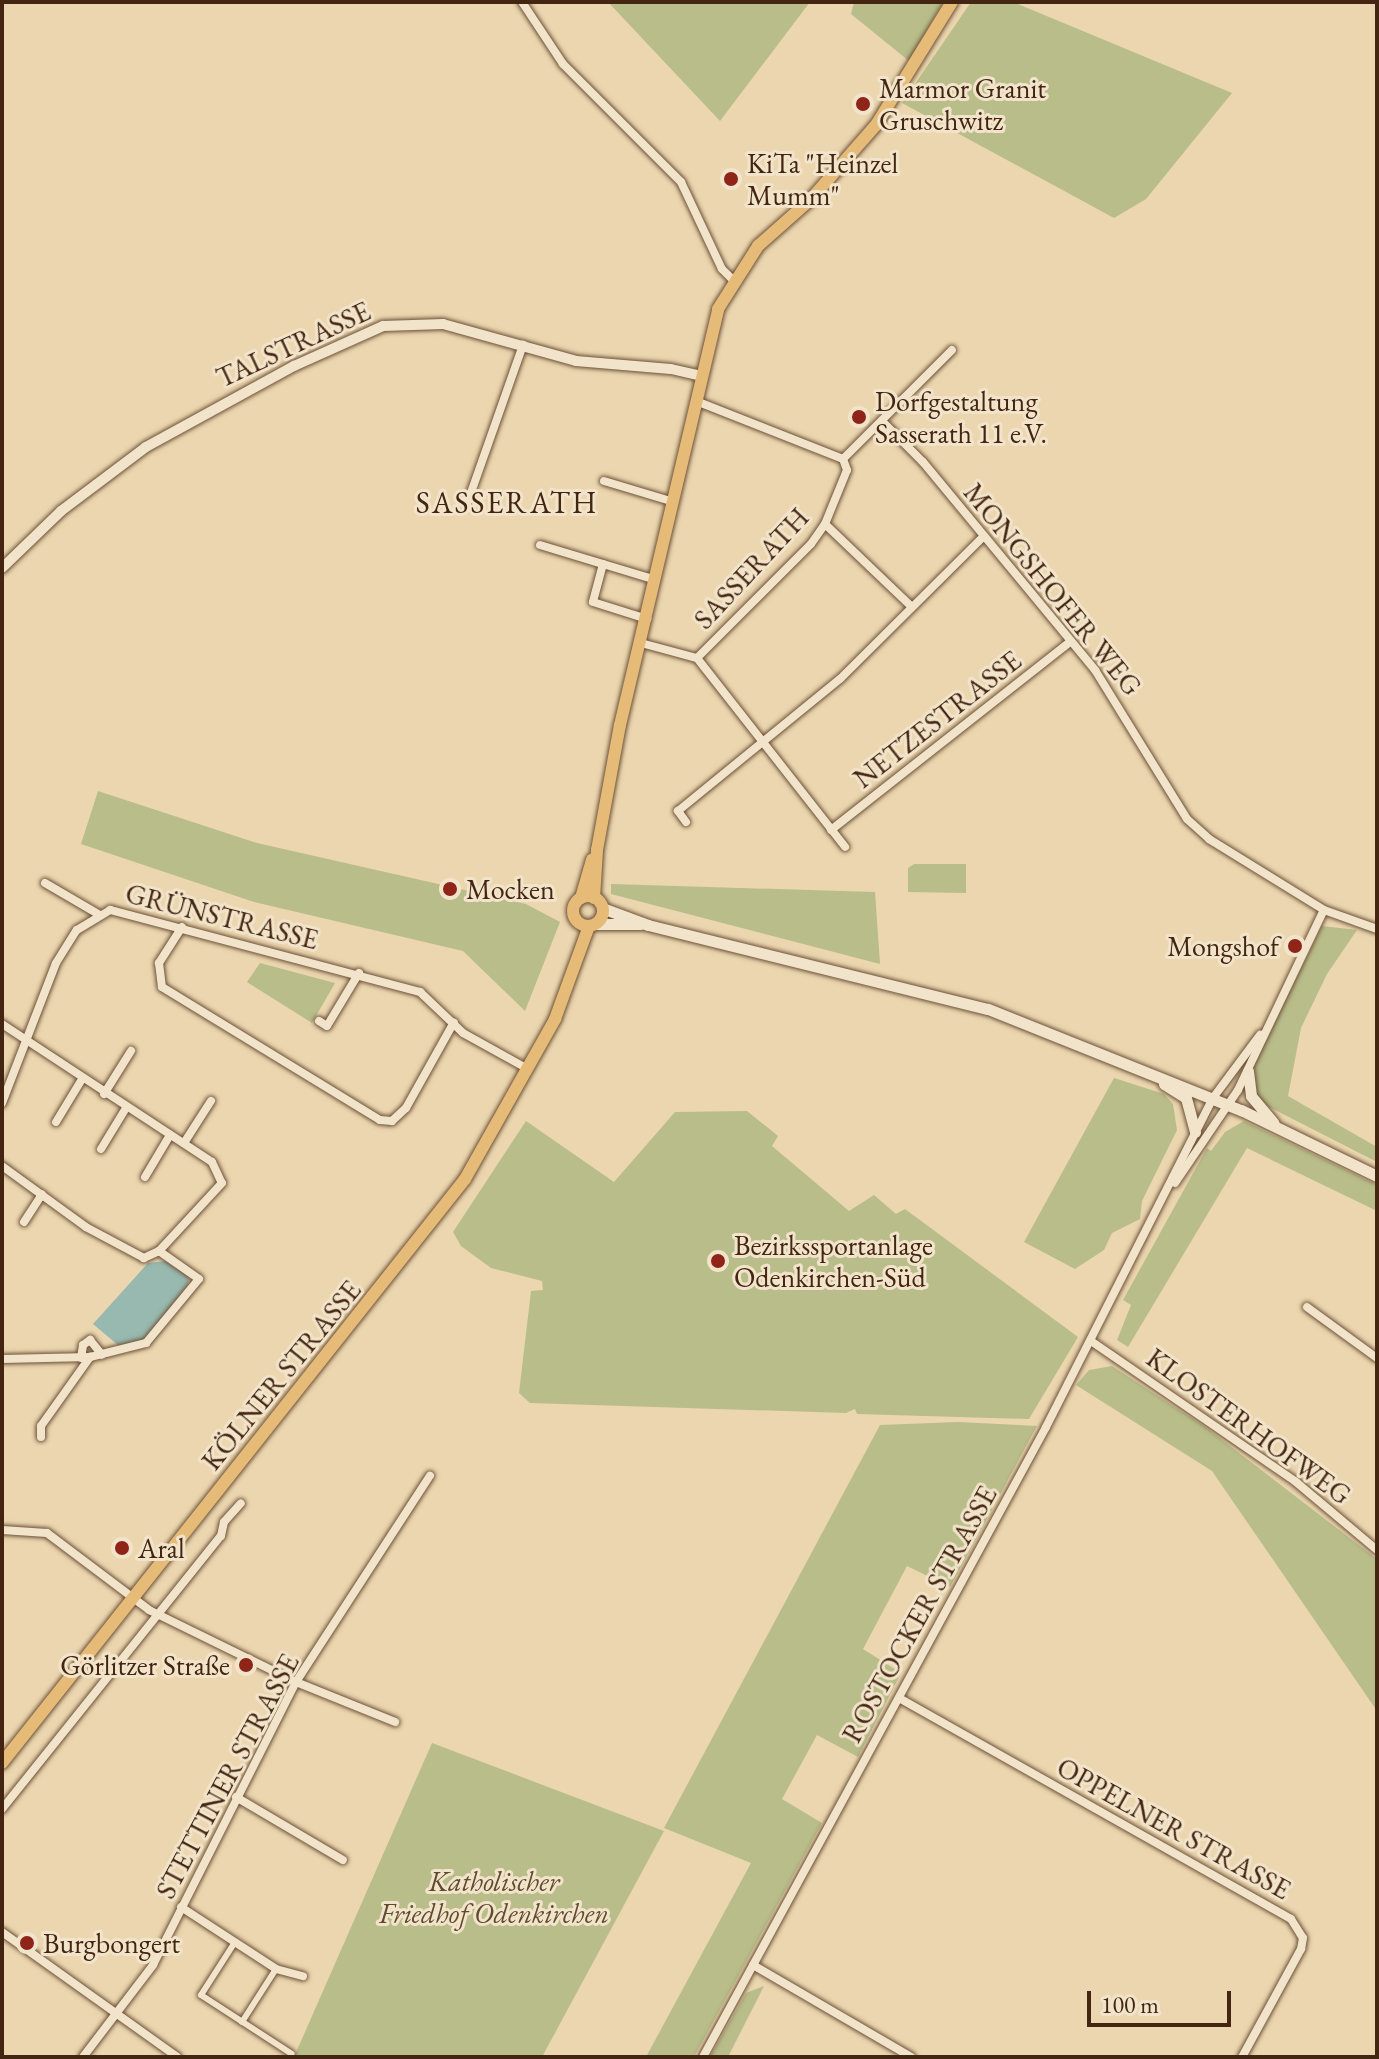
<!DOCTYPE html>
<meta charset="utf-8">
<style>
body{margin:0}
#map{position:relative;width:1379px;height:2059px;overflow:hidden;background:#ebd6af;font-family:"EB Garamond",serif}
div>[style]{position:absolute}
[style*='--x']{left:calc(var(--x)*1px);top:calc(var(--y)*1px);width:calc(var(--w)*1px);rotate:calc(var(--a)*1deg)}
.green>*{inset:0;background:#b8bd8a}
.water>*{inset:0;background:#98b9af}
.roads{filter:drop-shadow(0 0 2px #6d5138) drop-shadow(0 0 2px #6d5138)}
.pedestrian>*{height:6px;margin:-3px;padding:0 3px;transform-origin:3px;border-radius:3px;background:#f2e4cb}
.minor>*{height:8px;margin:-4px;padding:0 4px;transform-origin:4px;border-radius:4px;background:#f2e4cb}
.tertiary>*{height:10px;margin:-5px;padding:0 5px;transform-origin:5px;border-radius:5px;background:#f2e4cb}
.secondary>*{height:11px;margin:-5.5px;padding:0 5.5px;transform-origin:5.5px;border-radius:5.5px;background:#f2e4cb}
.primary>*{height:12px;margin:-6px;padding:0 6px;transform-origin:6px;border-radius:6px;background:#e6bb78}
.primary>.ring{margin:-6px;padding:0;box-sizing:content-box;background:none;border:12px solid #e6bb78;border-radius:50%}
.dots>*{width:22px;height:22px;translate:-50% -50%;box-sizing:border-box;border:4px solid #f2e4cb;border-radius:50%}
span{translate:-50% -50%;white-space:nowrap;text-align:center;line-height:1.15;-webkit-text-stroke:6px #f2e4cb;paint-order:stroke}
.poi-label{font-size:28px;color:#432511}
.left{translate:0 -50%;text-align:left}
.right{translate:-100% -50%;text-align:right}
.street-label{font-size:28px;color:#432511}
.park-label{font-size:28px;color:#604b2f;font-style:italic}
.neighbourhood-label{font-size:30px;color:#432511;letter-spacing:2px}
.frame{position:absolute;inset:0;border:4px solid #432511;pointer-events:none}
.scale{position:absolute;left:1087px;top:1991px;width:144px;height:36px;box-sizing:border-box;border:4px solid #432511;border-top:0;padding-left:10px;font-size:24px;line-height:28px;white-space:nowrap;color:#432511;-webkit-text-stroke:6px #f2e4cb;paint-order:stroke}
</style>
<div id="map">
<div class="green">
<i style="clip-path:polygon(608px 2px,810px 2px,720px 121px)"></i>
<i style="clip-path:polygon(854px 2px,943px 2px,909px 61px,851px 14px)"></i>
<i style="clip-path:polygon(971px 2px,1013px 2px,1232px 93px,1146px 199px,1114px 218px,902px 103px)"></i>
<i style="clip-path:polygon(98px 791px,257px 843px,526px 904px,560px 922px,525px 1011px,463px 951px,254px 902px,81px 844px)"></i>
<i style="clip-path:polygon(914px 864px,966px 864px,966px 893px,908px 892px,908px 868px)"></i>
<i style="clip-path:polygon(611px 884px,875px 892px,880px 964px,611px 894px)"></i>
<i style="clip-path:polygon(1322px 926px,1357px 930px,1327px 974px,1301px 1028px,1288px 1096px,1377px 1147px,1377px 1162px,1261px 1103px,1253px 1089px,1251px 1070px)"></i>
<i style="clip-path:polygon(260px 963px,335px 983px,312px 1023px,247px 982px)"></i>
<i style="clip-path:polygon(1114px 1078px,1164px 1094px,1173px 1104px,1177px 1130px,1142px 1201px,1140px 1219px,1112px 1233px,1104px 1250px,1075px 1269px,1024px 1242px)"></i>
<i style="clip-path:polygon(747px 1111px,778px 1136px,772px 1146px,849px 1211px,874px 1195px,896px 1214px,905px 1209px,1078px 1337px,1029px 1419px,857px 1414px,855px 1409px,846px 1413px,530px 1403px,519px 1393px,531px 1291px,543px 1290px,542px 1281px,491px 1268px,461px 1246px,453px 1232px,526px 1121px,614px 1182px,675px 1112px)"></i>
<i style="clip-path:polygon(1244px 1121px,1377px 1185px,1377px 1211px,1247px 1148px,1128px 1347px,1117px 1340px,1131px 1305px,1123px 1300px,1207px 1148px,1211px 1151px,1225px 1132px)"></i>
<i style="clip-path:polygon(1112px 1366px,1204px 1426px,1377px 1559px,1377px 1711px,1212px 1471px,1076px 1385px,1089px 1370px)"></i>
<i style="clip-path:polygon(958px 1422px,1037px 1426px,950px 1587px,907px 1566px,863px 1649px,901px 1673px,858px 1757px,817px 1735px,782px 1799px,822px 1823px,694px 2057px,646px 2057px,751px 1863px,664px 1828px,880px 1425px)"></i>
<i style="clip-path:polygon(432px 1743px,664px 1831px,542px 2057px,294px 2057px)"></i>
<i style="clip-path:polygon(764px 1986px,728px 2057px,710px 2057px,746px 1993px)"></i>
</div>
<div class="water">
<i style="clip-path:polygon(165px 1261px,189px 1276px,188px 1285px,148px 1338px,119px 1346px,93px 1324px,148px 1263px)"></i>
</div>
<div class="roads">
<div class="pedestrian">
<i style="--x:235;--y:1942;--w:63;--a:122.7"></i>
<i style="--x:201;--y:1995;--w:108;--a:33"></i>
<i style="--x:242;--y:2022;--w:63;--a:-57.3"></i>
</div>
<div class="minor">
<i style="--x:522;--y:2;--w:74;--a:56.5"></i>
<i style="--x:563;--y:64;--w:167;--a:45"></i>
<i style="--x:681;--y:182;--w:96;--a:64.8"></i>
<i style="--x:722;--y:269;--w:14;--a:45"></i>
<i style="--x:696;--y:401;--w:158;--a:21.5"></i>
<i style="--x:843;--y:459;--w:154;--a:-45"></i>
<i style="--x:883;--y:422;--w:57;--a:45"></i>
<i style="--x:923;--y:462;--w:270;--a:50.4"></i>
<i style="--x:1095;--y:670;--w:175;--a:58.3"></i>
<i style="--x:1187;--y:819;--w:30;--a:42"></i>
<i style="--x:1209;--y:839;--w:135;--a:31.7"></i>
<i style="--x:1324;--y:910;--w:56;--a:19.7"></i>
<i style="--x:604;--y:481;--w:73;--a:16.7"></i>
<i style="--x:467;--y:504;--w:169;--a:-70.6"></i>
<i style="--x:825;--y:524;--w:120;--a:43.7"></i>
<i style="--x:540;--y:545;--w:66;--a:16.8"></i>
<i style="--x:603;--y:564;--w:39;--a:105"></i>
<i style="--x:593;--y:602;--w:57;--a:17.5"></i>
<i style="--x:603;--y:564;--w:55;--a:16.8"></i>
<i style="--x:641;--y:643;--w:58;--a:15"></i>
<i style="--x:697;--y:658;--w:240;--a:51.9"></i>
<i style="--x:697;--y:658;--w:161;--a:-45"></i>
<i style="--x:811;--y:544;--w:24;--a:-55"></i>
<i style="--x:825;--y:524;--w:58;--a:-67.8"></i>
<i style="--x:847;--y:470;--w:12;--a:-110"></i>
<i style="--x:686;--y:822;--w:14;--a:-126"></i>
<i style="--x:678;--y:811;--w:209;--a:-39.2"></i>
<i style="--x:840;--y:679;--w:203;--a:-44.8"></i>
<i style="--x:831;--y:830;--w:304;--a:-38.2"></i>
<i style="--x:45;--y:883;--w:61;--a:30.3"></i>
<i style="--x:182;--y:927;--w:43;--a:122.6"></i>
<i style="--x:159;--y:963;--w:24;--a:83"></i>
<i style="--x:162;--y:987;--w:255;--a:31.4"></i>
<i style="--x:380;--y:1120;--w:12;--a:5"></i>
<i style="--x:392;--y:1121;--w:19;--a:-43"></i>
<i style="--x:406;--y:1108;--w:98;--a:-60.8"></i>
<i style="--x:319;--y:1021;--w:9;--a:32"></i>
<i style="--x:327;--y:1026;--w:62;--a:-58.9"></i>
<i style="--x:2;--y:1024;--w:251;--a:33.3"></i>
<i style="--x:212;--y:1162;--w:23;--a:65"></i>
<i style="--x:222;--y:1183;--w:93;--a:132.8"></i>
<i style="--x:159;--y:1251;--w:17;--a:155"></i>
<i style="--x:144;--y:1258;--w:66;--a:-151.9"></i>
<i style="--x:86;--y:1227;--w:104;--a:-144"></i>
<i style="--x:104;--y:1094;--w:51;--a:-57.9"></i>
<i style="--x:2;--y:1103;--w:150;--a:-68.9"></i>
<i style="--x:56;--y:963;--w:39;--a:-58"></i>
<i style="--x:77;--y:930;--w:39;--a:-31"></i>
<i style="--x:110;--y:910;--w:321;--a:14.8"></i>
<i style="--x:420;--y:992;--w:59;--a:43.6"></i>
<i style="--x:463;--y:1033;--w:74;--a:29"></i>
<i style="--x:56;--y:1122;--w:50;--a:-58.8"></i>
<i style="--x:184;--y:1143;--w:50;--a:-57.3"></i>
<i style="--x:101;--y:1149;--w:48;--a:-58.6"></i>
<i style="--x:145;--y:1177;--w:49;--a:-59.2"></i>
<i style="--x:1175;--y:1183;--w:112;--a:-55.9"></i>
<i style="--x:1238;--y:1090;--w:199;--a:-64.5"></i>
<i style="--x:24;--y:1222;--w:33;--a:-57"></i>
<i style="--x:1307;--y:1307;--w:87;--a:36.1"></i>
<i style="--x:1091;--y:1341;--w:249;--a:34.5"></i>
<i style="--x:1296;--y:1482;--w:106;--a:40"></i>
<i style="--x:81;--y:1358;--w:13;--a:-81"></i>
<i style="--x:83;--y:1345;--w:9;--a:-36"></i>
<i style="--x:90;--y:1340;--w:19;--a:51"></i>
<i style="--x:2;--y:1359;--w:88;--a:-1.3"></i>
<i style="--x:90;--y:1357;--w:58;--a:-14"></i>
<i style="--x:146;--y:1343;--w:83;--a:-50.4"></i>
<i style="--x:199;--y:1279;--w:49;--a:-145"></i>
<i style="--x:41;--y:1437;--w:11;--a:-90"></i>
<i style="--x:41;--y:1426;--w:85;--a:-54.6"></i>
<i style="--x:2;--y:1530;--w:45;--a:3.8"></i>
<i style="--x:47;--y:1533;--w:128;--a:37"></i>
<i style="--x:149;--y:1610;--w:164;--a:26.1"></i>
<i style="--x:296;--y:1682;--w:107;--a:22"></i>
<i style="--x:899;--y:1698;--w:450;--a:29.4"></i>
<i style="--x:1291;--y:1919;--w:22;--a:58"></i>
<i style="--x:1303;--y:1938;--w:11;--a:100"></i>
<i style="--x:1301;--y:1949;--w:123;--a:118.6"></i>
<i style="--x:236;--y:1797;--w:124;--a:30.5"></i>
<i style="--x:2;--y:1809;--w:350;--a:-51.3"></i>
<i style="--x:221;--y:1536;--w:14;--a:-78"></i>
<i style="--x:224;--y:1522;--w:25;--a:-48"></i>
<i style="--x:181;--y:1907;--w:113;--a:33.1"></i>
<i style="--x:276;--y:1969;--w:28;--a:15"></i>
<i style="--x:2;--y:1932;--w:215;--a:35.5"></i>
<i style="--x:753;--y:1965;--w:183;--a:30.2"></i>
<i style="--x:83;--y:2057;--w:116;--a:-52.7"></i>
<i style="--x:153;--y:1965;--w:317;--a:-63.2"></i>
<i style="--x:296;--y:1682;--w:246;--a:-57"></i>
<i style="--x:703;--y:2057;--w:717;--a:-61.43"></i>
<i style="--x:1046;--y:1427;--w:369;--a:-63.1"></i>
<i style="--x:1213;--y:1098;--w:79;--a:-53.3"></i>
</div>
<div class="tertiary">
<i style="--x:2;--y:568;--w:82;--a:-44"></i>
<i style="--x:61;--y:511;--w:106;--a:-37"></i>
<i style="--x:146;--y:447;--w:169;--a:-28.7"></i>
<i style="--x:294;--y:366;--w:98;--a:-24.2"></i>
<i style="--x:383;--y:326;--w:60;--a:-1.9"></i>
<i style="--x:443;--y:324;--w:138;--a:15.5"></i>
<i style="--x:576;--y:361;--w:95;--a:4.8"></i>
<i style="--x:671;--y:369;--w:31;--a:13"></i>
</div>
<div class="secondary">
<i style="--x:602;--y:908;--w:49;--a:20.3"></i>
<i style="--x:648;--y:925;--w:350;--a:13.9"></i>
<i style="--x:988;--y:1009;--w:272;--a:21.8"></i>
<i style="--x:1241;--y:1110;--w:151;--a:25.9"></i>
<i style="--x:596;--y:924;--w:44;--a:0"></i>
<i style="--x:1248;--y:1071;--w:25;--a:83"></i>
<i style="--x:1251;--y:1096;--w:35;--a:50"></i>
<i style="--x:1164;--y:1084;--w:26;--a:32"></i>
<i style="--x:1186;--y:1098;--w:35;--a:75"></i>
</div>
<div class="primary">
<i class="ring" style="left:573px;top:896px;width:18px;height:18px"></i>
<i style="--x:581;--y:898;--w:40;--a:-74"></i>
<i style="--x:594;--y:898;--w:48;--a:-86.4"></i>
<i style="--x:597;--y:850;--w:127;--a:-79.6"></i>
<i style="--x:620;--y:725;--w:427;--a:-76.7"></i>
<i style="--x:718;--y:309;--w:75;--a:-57.6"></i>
<i style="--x:758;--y:246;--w:72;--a:-41.6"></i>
<i style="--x:812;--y:198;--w:97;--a:-48.8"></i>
<i style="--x:876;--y:125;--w:145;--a:-58.3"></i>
<i style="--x:2;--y:1763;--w:745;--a:-51.59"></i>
<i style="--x:465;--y:1179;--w:184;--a:-60.6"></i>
<i style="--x:555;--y:1019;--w:99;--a:-69.9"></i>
</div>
</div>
<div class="dots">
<i style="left:863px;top:104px;background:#8f2418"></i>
<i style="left:731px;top:179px;background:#8f2418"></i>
<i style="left:859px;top:417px;background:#8f2418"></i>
<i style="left:450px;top:889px;background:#8f2418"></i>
<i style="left:1295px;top:946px;background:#8f2418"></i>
<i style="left:718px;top:1261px;background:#8f2418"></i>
<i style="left:122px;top:1548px;background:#8f2418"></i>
<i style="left:246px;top:1665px;background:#8f2418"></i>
<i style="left:27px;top:1943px;background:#8f2418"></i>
</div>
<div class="poi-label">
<span class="left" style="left:879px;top:104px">Marmor Granit<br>Gruschwitz</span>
<span class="left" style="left:747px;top:179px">KiTa "Heinzel<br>Mumm"</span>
<span class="left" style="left:875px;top:417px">Dorfgestaltung<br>Sasserath 11 e.V.</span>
<span class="left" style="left:466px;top:889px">Mocken</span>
<span class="right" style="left:1279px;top:946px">Mongshof</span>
<span class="left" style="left:734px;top:1261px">Bezirkssportanlage<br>Odenkirchen-Süd</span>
<span class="left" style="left:138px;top:1548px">Aral</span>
<span class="right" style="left:230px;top:1665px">Görlitzer Straße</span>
<span class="left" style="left:43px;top:1943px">Burgbongert</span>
</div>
<div class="street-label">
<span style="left:293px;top:344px;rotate:-25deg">TALSTRASSE</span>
<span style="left:751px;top:568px;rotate:-47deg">SASSERATH</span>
<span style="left:1053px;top:589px;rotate:51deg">MONGSHOFER WEG</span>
<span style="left:937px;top:719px;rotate:-38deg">NETZESTRASSE</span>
<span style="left:222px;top:916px;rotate:14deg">GRÜNSTRASSE</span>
<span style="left:281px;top:1375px;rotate:-51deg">KÖLNER STRASSE</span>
<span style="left:1249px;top:1426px;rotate:36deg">KLOSTERHOFWEG</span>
<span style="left:919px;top:1614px;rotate:-61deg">ROSTOCKER STRASSE</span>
<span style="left:227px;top:1776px;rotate:-62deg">STETTINER STRASSE</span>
<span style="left:1174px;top:1828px;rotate:29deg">OPPELNER STRASSE</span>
</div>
<div class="park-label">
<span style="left:494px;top:1897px">Katholischer<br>Friedhof Odenkirchen</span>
</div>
<div class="neighbourhood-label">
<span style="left:507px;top:503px">SASSERATH</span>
</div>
<div class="frame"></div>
<div class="scale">100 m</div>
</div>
